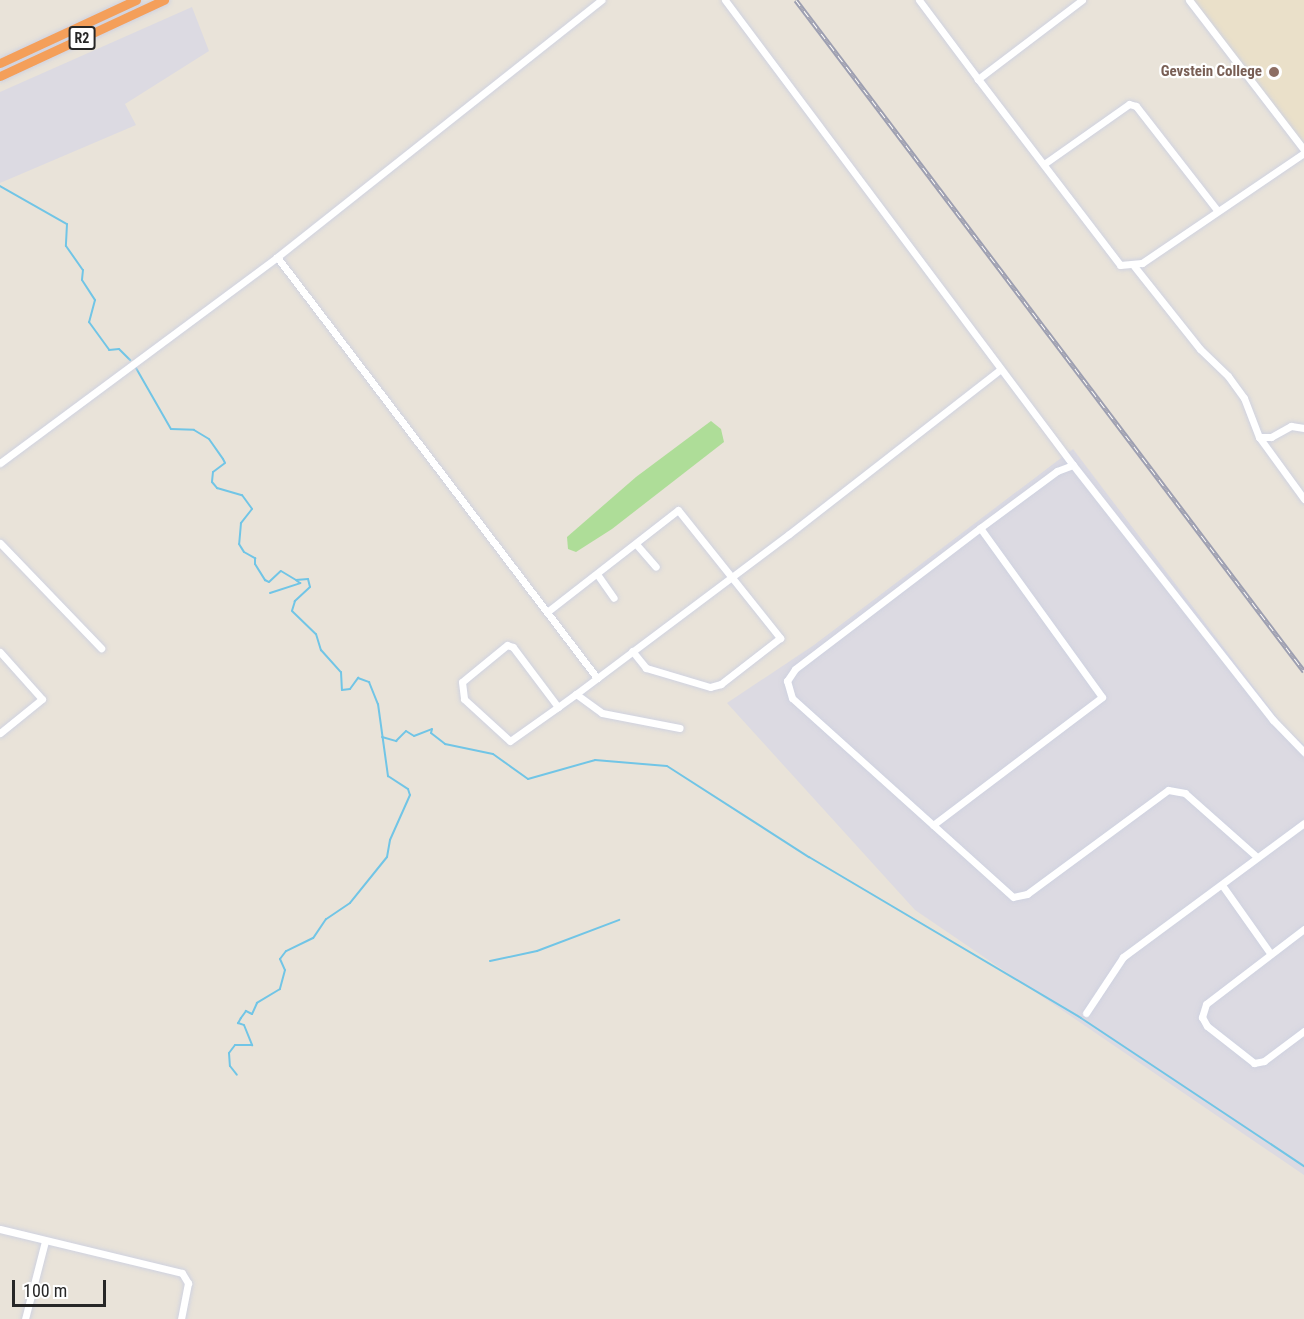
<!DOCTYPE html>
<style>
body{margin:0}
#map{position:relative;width:1304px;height:1319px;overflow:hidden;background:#e9e3d9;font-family:"Roboto Condensed",sans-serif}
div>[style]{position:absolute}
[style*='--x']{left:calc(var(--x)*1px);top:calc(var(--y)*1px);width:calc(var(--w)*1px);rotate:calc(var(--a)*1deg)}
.industrial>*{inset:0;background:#dcdae2}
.education>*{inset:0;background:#eae0c9}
.green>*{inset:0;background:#aedd98}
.stream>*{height:2px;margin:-1px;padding:0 1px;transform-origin:1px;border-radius:1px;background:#71c5e6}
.roads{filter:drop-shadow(0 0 2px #cfd2e0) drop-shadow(0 0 2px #cfd2e0)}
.minor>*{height:7px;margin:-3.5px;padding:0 3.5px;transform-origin:3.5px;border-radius:3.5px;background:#fff}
.highway>*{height:9px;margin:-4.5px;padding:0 4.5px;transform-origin:4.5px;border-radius:4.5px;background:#f49f5a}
.rail>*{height:4.5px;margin-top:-2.25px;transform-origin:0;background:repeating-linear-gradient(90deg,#fff 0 7px,#9d9fb1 0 14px);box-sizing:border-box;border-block:2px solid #9d9fb1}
.dots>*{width:16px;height:16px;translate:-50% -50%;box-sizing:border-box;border:3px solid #fff;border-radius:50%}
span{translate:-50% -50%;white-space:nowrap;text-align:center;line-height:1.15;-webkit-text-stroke:4.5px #fff;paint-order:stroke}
.shield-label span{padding:2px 4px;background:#fff;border:2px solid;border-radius:4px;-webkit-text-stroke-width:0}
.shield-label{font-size:14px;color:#272727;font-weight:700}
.education-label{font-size:15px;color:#785e54;font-weight:700}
.right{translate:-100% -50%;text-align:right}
.scale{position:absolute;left:12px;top:1280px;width:94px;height:27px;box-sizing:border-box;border:3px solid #272727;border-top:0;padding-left:8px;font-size:18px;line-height:21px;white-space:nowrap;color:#272727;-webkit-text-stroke:4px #fff;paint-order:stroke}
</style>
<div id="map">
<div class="industrial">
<i style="clip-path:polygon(192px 7px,209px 51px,125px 104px,136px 125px,0 183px,0 92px)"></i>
<i style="clip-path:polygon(1073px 449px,1284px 727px,1304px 745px,1304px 1175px,915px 910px,727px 703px,814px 645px)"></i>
</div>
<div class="education">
<i style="clip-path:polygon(1191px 0,1304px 0,1304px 144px,1300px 146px)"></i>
</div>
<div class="green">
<i style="clip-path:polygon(711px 421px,721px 429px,724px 442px,612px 529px,576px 552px,568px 549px,567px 537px,636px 477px)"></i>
</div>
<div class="stream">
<i style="--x:0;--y:186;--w:77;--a:29.6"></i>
<i style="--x:67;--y:224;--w:22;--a:93"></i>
<i style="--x:66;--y:246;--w:29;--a:55"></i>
<i style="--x:83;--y:270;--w:10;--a:96"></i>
<i style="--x:82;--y:280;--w:24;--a:57"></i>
<i style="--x:95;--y:300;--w:23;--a:105"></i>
<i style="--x:89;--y:322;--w:34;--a:54"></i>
<i style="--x:109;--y:350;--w:10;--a:-6"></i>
<i style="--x:119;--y:349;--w:16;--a:45"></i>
<i style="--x:136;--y:368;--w:70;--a:60.2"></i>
<i style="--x:171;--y:429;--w:23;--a:2"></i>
<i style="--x:194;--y:430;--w:17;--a:31"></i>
<i style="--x:209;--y:439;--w:24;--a:55"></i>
<i style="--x:223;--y:459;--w:4;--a:63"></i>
<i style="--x:225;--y:463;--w:15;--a:143"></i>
<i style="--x:213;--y:472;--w:10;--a:96"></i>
<i style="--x:212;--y:482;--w:8;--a:50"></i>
<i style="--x:217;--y:488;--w:26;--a:16"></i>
<i style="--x:242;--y:495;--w:17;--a:54"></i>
<i style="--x:252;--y:509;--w:18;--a:128"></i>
<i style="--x:241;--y:523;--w:21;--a:95"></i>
<i style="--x:239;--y:544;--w:9;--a:58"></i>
<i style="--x:244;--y:552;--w:13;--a:29"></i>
<i style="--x:255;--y:558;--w:6;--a:90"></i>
<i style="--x:255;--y:564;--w:19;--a:58"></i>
<i style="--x:265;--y:580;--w:4;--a:27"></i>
<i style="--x:269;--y:582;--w:16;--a:-43"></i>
<i style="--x:281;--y:571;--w:17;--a:31"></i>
<i style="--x:296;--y:580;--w:12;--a:-5"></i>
<i style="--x:308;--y:579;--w:8;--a:76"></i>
<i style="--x:310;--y:587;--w:21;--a:137"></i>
<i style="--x:295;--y:601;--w:10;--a:107"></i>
<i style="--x:292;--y:611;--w:33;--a:44"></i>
<i style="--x:316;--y:634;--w:17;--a:73"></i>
<i style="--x:321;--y:650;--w:30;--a:48"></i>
<i style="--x:341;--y:672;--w:18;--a:87"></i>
<i style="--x:342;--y:690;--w:8;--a:-7"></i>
<i style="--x:350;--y:689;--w:14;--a:-54"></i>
<i style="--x:358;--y:678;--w:12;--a:20"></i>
<i style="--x:369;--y:682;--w:24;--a:68"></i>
<i style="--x:378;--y:704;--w:73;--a:82.1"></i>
<i style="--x:388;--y:776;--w:24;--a:33"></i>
<i style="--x:408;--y:789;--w:6;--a:72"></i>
<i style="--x:410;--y:795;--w:49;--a:114"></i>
<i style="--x:390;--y:840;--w:17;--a:100"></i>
<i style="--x:387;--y:857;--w:59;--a:128.8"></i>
<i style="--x:350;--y:903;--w:29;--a:146"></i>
<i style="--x:326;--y:919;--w:23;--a:124"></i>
<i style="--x:313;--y:938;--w:30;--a:154"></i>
<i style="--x:286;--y:951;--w:10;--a:127"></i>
<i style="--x:280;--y:959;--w:12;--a:66"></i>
<i style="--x:285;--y:970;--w:20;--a:105"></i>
<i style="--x:280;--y:989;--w:27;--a:149"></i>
<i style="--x:257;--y:1003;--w:12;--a:114"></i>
<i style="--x:252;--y:1014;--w:7;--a:-153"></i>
<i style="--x:246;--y:1011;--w:9;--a:126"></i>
<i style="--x:241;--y:1018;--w:6;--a:121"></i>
<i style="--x:238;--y:1023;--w:6;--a:18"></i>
<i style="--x:244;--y:1025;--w:22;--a:68"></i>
<i style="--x:252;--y:1045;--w:17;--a:180"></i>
<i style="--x:235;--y:1045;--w:10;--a:127"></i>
<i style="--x:229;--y:1053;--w:13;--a:86"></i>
<i style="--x:230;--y:1066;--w:11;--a:52"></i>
<i style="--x:270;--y:593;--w:32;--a:-18"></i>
<i style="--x:300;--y:583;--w:4;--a:-146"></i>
<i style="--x:382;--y:737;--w:15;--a:16"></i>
<i style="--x:396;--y:741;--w:14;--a:-45"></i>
<i style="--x:406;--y:731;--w:9;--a:32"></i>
<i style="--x:414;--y:736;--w:19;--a:-21"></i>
<i style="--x:432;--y:729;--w:4;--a:104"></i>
<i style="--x:431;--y:733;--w:18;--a:38"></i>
<i style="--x:445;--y:744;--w:49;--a:11.8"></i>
<i style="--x:493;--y:754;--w:43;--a:35.5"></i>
<i style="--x:528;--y:779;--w:70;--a:-15.8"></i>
<i style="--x:595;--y:760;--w:72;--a:4.8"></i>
<i style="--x:667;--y:766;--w:169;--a:32.7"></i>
<i style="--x:809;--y:857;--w:316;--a:30.6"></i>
<i style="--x:1081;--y:1018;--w:268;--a:33.6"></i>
<i style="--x:490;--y:961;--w:48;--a:-12"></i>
<i style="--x:537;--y:951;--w:88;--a:-20.7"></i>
</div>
<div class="roads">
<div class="minor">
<i style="--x:725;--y:0;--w:581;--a:53.19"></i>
<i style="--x:919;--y:0;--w:99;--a:53.2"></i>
<i style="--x:1082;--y:0;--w:131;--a:142.8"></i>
<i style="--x:978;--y:79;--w:234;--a:52.6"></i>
<i style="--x:1120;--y:265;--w:22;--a:-5"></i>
<i style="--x:1142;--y:263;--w:196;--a:-34.2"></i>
<i style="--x:1189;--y:0;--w:189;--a:52.5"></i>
<i style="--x:1044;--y:164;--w:104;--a:-35.2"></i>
<i style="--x:1129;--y:104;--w:7;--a:16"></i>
<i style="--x:1136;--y:106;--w:132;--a:52.1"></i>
<i style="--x:277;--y:257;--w:529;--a:52.76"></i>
<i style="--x:1134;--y:266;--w:106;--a:51.5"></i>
<i style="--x:1200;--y:349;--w:39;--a:44"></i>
<i style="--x:1228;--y:376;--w:27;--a:54"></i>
<i style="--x:1244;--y:398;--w:42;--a:69"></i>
<i style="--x:1259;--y:437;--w:12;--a:0"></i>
<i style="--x:1271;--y:437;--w:23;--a:-29"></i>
<i style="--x:1291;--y:426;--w:13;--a:9"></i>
<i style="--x:1259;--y:437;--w:77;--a:54"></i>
<i style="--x:0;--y:463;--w:345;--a:-36.6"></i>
<i style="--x:277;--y:257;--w:414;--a:-38.4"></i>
<i style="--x:0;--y:543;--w:146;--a:46.1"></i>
<i style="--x:636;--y:544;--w:30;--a:49"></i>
<i style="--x:597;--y:574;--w:29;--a:55"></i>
<i style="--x:547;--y:612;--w:166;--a:-37.9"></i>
<i style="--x:678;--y:510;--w:164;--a:51.4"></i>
<i style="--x:780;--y:638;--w:75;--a:142.1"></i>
<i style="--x:721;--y:684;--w:11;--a:165"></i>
<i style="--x:710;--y:687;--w:67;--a:-163.5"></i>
<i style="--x:646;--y:668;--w:22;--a:-129"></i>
<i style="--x:0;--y:652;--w:63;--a:48.2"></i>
<i style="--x:42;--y:699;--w:54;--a:141"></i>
<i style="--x:576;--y:694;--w:32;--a:36"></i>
<i style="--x:602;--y:713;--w:79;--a:10.9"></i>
<i style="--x:558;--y:707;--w:75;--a:-126.9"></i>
<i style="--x:513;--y:647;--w:6;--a:-162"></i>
<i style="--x:507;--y:645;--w:58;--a:140.6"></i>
<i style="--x:462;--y:682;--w:17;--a:83"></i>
<i style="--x:464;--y:699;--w:62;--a:42.4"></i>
<i style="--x:510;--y:741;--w:59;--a:-35.3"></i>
<i style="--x:558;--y:707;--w:22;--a:-36"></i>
<i style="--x:576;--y:694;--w:266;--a:-36.9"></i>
<i style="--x:789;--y:534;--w:267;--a:-37.9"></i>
<i style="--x:933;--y:825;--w:212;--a:-37.1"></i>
<i style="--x:1102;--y:697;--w:208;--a:-125.8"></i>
<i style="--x:1257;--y:857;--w:96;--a:-138.4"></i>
<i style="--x:1185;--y:793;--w:17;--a:-170"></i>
<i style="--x:1168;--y:790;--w:175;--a:143.6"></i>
<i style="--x:1027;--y:894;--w:14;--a:168"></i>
<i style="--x:1013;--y:897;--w:297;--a:-138"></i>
<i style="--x:792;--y:698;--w:18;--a:-106"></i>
<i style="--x:787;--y:681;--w:14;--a:-56"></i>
<i style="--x:795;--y:669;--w:233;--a:-37.3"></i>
<i style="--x:980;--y:528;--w:96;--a:-36.5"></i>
<i style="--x:1057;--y:471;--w:17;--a:-21"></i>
<i style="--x:1073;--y:465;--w:324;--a:51.9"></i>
<i style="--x:1273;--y:720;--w:45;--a:45.9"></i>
<i style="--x:1222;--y:885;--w:83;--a:54.8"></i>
<i style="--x:1304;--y:929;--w:123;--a:142.6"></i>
<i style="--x:1206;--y:1004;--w:14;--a:107"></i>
<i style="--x:1202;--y:1017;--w:10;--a:61"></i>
<i style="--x:1207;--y:1026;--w:60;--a:38.2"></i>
<i style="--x:1254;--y:1063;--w:10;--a:-11"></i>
<i style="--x:1264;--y:1061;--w:50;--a:-36.9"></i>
<i style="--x:1086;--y:1013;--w:67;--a:-56.5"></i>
<i style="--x:1123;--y:957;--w:225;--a:-36.5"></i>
<i style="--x:0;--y:1229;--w:187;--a:13.6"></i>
<i style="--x:182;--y:1273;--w:12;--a:59"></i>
<i style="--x:188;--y:1283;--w:37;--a:101"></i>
<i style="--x:25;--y:1319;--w:81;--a:-75.6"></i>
</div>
<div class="highway">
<i style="--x:0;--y:63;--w:150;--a:-24.9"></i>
<i style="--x:0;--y:76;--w:181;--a:-24.9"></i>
</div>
</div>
<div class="rail">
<i style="--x:796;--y:0;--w:842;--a:52.87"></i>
</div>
<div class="dots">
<i style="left:1274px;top:72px;background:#8d6e63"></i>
</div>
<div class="shield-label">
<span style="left:82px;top:38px">R2</span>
</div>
<div class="education-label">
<span class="right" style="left:1262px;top:72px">Gevstein College</span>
</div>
<div class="scale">100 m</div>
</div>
